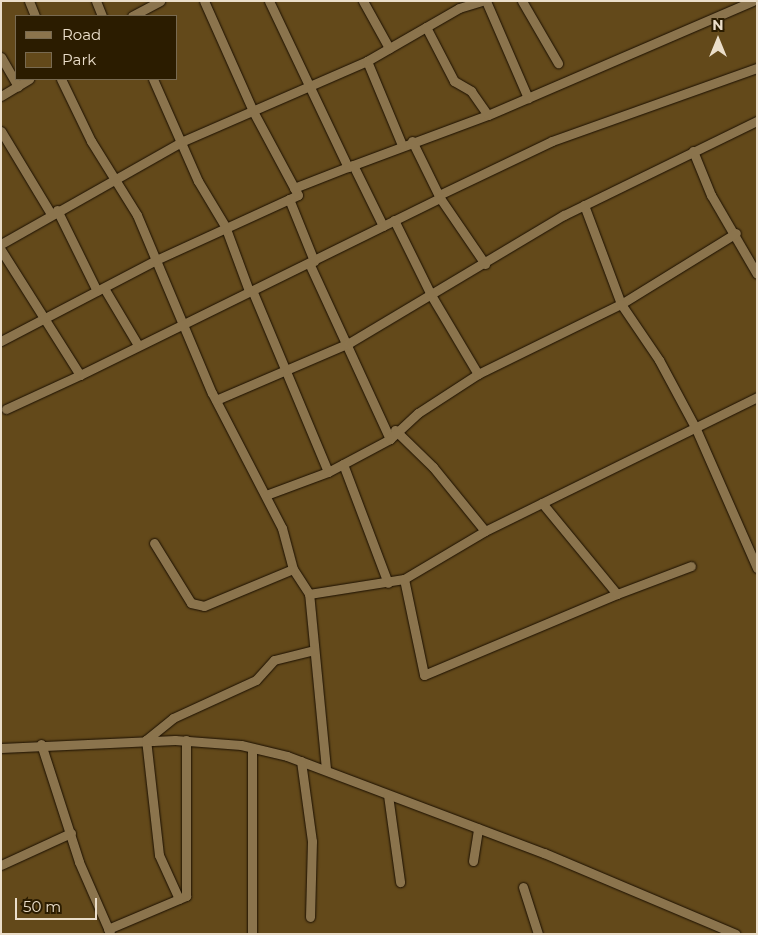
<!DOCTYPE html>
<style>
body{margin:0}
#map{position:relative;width:758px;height:935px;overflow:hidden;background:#382400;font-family:Montserrat,sans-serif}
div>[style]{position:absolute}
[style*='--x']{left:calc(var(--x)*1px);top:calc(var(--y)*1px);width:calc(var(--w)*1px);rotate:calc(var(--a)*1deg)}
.green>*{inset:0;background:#63491a}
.roads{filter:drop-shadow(0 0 1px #1a0f00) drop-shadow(0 0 1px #1a0f00)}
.minor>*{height:9px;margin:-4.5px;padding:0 4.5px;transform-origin:4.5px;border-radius:4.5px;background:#8b744d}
span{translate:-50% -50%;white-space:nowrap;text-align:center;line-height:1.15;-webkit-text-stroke:4px #2b1c00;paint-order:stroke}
.frame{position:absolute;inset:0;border:2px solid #ebdeca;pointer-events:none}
.legend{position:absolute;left:15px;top:15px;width:162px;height:65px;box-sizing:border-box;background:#2b1c00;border:1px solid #786a51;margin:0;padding:6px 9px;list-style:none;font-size:15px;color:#ebdeca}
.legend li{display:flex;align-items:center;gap:10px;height:25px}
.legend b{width:25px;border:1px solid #786a51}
.north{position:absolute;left:693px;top:15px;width:50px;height:50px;-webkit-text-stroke:4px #2b1c00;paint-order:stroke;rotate:0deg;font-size:14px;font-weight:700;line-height:20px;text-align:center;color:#ebdeca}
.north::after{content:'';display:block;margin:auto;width:18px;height:22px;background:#ebdeca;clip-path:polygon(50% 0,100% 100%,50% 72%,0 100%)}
.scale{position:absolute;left:15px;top:898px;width:82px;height:22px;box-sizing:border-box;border:2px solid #ebdeca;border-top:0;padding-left:6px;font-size:15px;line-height:18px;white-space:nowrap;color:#ebdeca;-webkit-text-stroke:4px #2b1c00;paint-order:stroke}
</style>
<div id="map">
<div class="green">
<i style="clip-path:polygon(evenodd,1px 1px,757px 1px,757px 934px,1px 934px,1px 1px,16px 16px,176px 16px,176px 79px,16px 79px,16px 16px)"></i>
</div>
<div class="roads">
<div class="minor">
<i style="--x:29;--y:1;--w:16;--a:68"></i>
<i style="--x:96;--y:1;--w:16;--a:68"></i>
<i style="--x:269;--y:1;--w:184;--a:64.6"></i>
<i style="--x:348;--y:167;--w:149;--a:-20.4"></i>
<i style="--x:488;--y:115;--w:288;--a:-23.3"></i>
<i style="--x:363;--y:1;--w:54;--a:61"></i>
<i style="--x:486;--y:1;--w:106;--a:66.6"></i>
<i style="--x:522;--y:1;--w:72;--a:59.9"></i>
<i style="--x:132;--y:16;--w:32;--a:-28"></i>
<i style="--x:426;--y:27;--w:61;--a:62.6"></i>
<i style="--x:454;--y:81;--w:20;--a:30"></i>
<i style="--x:471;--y:91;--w:29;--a:55"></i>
<i style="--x:1;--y:57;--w:34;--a:60"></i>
<i style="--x:367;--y:61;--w:91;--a:67.4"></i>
<i style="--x:61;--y:79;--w:69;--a:64.2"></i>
<i style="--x:91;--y:141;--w:87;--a:58.1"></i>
<i style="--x:137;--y:215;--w:193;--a:67.2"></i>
<i style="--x:212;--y:393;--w:152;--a:62.6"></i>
<i style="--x:282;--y:528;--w:42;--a:75"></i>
<i style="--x:293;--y:569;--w:30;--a:57"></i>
<i style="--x:153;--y:79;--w:111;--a:66.2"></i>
<i style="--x:198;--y:181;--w:52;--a:59"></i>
<i style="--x:225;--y:226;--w:69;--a:69.7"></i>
<i style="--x:1;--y:96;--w:33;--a:-31"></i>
<i style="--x:1;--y:131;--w:97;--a:58.9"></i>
<i style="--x:412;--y:141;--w:64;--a:63.8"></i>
<i style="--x:440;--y:198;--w:80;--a:55.7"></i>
<i style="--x:693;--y:151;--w:48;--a:67.8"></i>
<i style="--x:711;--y:195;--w:91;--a:59.8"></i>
<i style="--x:353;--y:165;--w:68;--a:63.8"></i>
<i style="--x:294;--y:188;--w:58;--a:-21.3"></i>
<i style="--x:439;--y:195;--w:125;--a:-25.5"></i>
<i style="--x:552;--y:141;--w:218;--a:-19.6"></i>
<i style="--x:289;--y:199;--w:67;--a:68"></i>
<i style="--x:584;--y:205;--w:106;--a:69.5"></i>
<i style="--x:621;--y:304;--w:135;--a:-31.7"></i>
<i style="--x:57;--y:210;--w:90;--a:63.7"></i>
<i style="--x:394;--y:220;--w:84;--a:63.7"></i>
<i style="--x:431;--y:295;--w:92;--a:59.3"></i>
<i style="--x:1;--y:244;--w:209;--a:-29.5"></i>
<i style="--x:183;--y:141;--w:201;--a:-23.5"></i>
<i style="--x:367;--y:61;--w:106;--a:-29.9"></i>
<i style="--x:459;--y:8;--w:24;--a:-17"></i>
<i style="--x:1;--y:250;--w:148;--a:57.7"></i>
<i style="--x:80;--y:375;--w:401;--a:-26.2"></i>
<i style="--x:309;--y:263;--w:194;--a:65.3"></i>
<i style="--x:104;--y:288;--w:66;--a:59.2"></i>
<i style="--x:252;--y:290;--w:197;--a:67.3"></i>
<i style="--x:1;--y:341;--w:175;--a:-27.6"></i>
<i style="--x:156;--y:260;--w:156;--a:-24.6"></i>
<i style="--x:298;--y:195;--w:95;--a:-118.2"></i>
<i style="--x:253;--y:111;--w:120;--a:-114"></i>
<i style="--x:216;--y:400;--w:145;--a:-23.2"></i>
<i style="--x:349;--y:343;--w:250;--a:-30.8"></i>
<i style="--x:564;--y:215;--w:215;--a:-26"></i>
<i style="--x:6;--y:409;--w:81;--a:-24.7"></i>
<i style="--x:395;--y:430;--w:53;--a:44.2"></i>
<i style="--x:433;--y:467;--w:82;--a:50.9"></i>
<i style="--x:343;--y:464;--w:127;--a:69.3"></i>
<i style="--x:266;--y:495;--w:66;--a:-20.4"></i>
<i style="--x:328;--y:472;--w:70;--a:-28"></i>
<i style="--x:390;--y:439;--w:38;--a:-43"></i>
<i style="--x:418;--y:413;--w:72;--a:-33"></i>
<i style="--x:478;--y:374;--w:159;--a:-26.1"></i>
<i style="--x:621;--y:304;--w:68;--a:55.8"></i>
<i style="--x:659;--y:360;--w:78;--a:61.8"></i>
<i style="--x:696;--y:429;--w:152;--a:66.3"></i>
<i style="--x:154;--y:543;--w:70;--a:58.3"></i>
<i style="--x:191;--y:603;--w:13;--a:13"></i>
<i style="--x:204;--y:606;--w:96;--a:-22.6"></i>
<i style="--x:404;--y:579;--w:98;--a:78.2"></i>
<i style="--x:424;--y:675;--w:209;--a:-22.8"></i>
<i style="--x:617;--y:594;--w:118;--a:-129.5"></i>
<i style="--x:617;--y:594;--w:79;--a:-20.7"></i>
<i style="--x:41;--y:744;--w:124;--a:72.1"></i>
<i style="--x:79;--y:862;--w:77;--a:66.4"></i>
<i style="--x:1;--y:748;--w:174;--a:-2.6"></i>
<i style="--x:175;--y:740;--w:66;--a:4.3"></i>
<i style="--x:241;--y:745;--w:47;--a:13.4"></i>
<i style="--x:287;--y:756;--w:275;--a:20.7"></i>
<i style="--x:544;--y:853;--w:208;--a:22.9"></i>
<i style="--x:252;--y:748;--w:186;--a:90"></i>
<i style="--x:301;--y:761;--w:81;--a:82.2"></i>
<i style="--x:312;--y:841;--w:76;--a:91.5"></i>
<i style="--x:326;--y:769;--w:176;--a:-95.5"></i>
<i style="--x:309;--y:594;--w:96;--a:-9"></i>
<i style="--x:404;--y:579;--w:94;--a:-30.7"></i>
<i style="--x:485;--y:531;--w:303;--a:-26.2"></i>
<i style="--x:388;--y:795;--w:88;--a:82.1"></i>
<i style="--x:473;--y:861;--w:33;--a:-81"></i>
<i style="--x:1;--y:865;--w:77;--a:-24.6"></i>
<i style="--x:523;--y:887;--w:49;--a:72.3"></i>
<i style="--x:179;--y:899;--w:48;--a:-114.4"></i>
<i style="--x:159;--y:855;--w:116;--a:-96.4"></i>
<i style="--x:146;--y:740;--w:35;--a:-39"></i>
<i style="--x:173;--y:718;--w:91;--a:-24.6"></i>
<i style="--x:256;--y:680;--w:27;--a:-48"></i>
<i style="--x:274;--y:660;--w:41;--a:-14"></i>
<i style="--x:108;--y:929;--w:85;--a:-22.9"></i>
<i style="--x:186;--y:896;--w:156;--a:-90"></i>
</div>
</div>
<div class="frame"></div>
<ul class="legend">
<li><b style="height:6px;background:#8b744d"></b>Road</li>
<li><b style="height:14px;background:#63491a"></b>Park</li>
</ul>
<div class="north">N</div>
<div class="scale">50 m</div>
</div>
